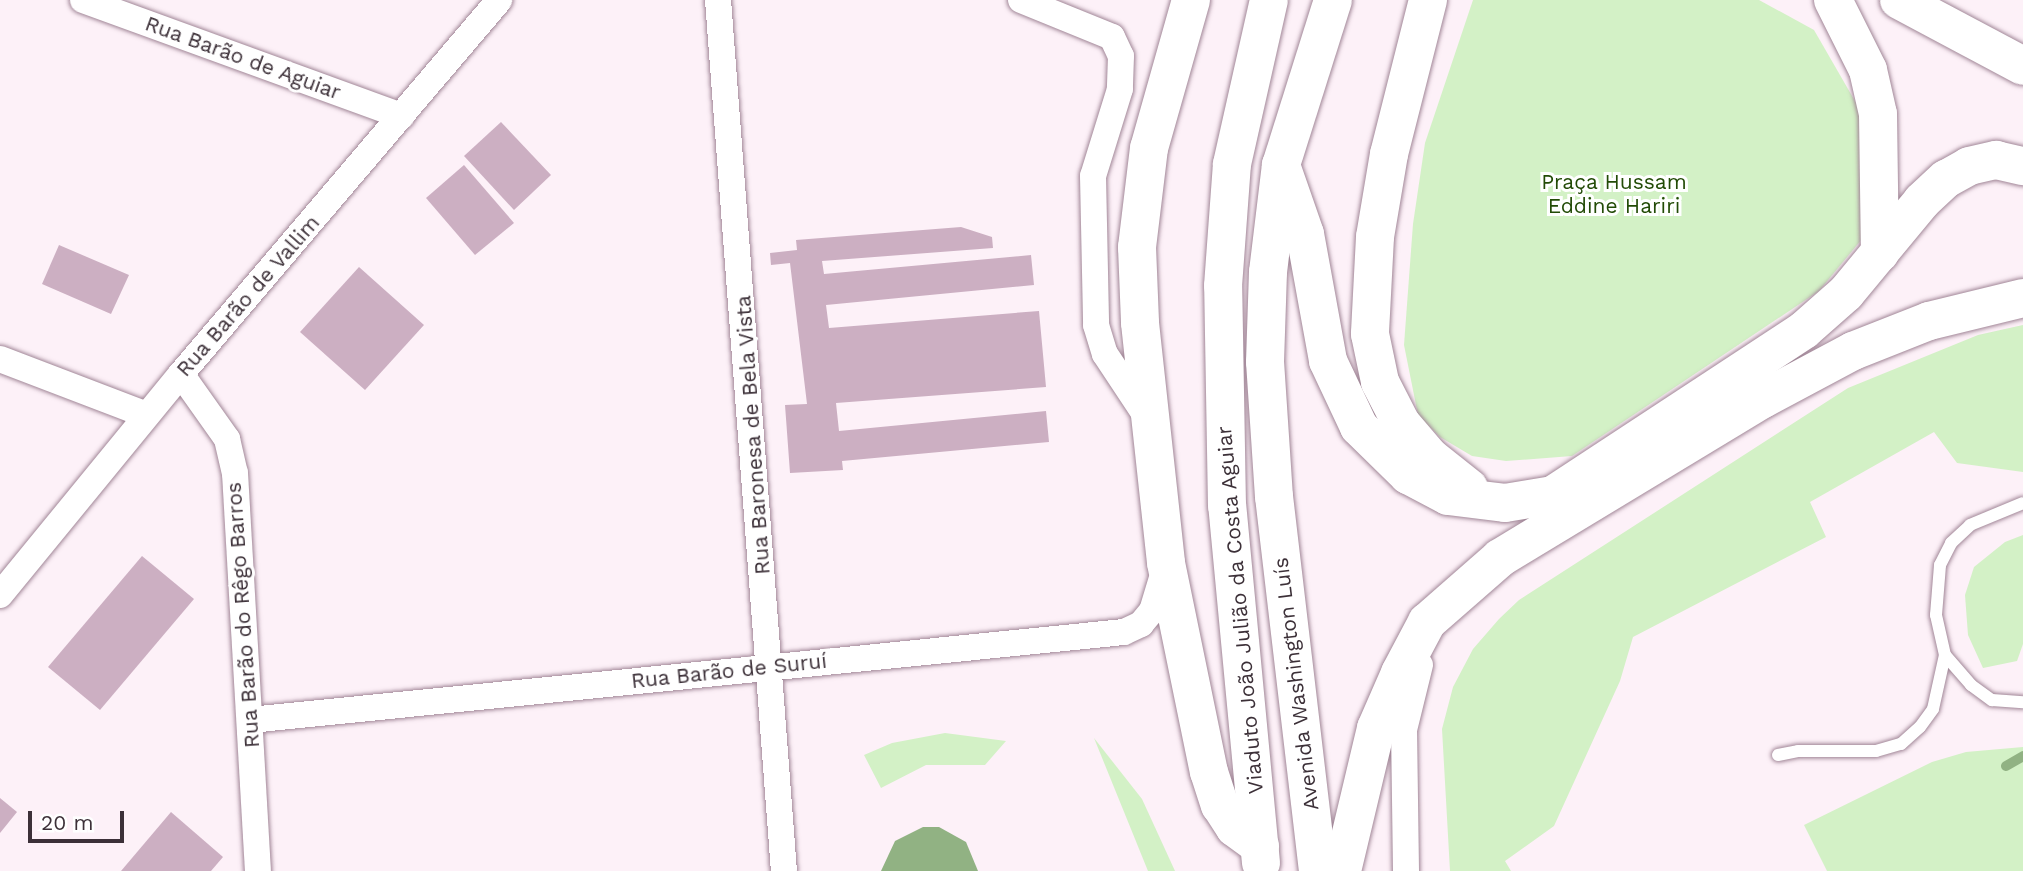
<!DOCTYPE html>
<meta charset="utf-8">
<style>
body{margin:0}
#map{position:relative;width:2023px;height:871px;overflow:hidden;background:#fdf1f8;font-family:"Work Sans",sans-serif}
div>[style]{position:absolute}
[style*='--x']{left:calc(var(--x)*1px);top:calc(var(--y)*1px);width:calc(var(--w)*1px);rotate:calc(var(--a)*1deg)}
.green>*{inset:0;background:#d3f1c6}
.water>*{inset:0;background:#91b283}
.stream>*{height:10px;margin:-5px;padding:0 5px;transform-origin:5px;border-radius:5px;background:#91b283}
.building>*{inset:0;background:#ccafc2}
.roads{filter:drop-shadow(0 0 2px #a18697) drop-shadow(0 0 2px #a18697)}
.service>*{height:12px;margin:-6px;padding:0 6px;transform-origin:6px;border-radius:6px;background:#fff}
.minor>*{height:26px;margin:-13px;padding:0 13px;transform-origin:13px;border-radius:13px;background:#fff}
.trunk>*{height:38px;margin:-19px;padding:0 19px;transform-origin:19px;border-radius:19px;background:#fff}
span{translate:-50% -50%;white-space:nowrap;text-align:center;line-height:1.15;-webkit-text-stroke:6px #fff;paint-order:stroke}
.street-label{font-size:21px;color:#3c3038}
.park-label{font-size:21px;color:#224b06}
.scale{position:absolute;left:28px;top:811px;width:96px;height:32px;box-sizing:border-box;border:4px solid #3c3038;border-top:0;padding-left:9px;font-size:21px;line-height:24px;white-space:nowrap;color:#3c3038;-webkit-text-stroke:5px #fff;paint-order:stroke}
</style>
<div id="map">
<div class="green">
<i style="clip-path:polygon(1473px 0,1759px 0,1814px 30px,1859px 108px,1862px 239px,1819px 291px,1572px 456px,1506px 461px,1472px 456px,1440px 437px,1418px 415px,1404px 345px,1413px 224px,1425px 143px)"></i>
<i style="clip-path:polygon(2023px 325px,2023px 472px,1957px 463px,1934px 432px,1810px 502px,1826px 537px,1633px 637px,1620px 681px,1554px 826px,1505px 861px,1511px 871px,1450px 871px,1442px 729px,1453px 687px,1473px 649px,1499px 619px,1519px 600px,1848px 388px,1978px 335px)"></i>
<i style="clip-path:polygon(2023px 535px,2023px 644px,2017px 661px,1983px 668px,1968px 635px,1965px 595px,1974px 567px,2005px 542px)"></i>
<i style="clip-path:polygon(945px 733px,1006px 741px,985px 765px,926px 765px,881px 788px,864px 755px,892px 743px)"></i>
<i style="clip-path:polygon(1094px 738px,1142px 799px,1175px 871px,1148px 871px)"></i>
<i style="clip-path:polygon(2023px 747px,2023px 871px,1827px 871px,1804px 825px,1932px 762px,1966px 752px)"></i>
</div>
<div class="water">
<i style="clip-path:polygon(923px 827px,939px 827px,966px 842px,978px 871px,881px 871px,895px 841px)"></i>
</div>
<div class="stream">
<i style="--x:2006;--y:766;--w:20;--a:-30"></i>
</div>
<div class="building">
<i style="clip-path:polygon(501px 122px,551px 175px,514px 210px,464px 156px)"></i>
<i style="clip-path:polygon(464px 165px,514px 223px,475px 255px,426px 198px)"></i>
<i style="clip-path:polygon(961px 227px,992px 237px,993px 248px,822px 261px,824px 274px,1031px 255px,1034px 285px,826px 305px,829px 328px,1039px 311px,1046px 387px,836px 403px,839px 431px,1046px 411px,1049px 442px,842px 461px,843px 470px,790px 473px,785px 405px,807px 404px,790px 263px,771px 265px,770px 253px,797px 250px,796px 240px)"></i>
<i style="clip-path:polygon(59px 245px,129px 275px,111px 314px,42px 284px)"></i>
<i style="clip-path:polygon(359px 267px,424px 325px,365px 390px,300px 332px)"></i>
<i style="clip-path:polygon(142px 556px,194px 599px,100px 710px,48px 667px)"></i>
<i style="clip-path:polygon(0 798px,17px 812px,0 833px)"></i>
<i style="clip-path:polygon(171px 812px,223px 857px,211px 871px,121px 871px)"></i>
</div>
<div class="roads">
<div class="service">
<i style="--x:1945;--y:655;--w:40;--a:49"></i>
<i style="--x:1971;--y:685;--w:26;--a:36"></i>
<i style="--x:1992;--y:700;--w:31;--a:4"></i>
<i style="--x:1778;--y:755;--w:20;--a:-11"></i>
<i style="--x:1798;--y:751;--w:78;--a:0"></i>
<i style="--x:1876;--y:751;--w:26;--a:-16"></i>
<i style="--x:1901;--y:744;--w:25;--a:-42"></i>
<i style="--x:1920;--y:727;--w:22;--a:-54"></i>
<i style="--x:1933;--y:709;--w:55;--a:-77.5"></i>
<i style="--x:1945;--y:655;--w:41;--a:-102.7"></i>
<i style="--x:1936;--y:615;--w:50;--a:-85.4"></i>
<i style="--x:1940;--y:565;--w:25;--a:-63"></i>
<i style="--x:1951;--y:543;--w:26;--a:-43"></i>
<i style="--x:1970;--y:525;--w:57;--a:-22.5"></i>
</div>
<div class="minor">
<i style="--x:83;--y:0;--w:339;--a:20"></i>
<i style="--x:718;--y:0;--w:873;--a:85.67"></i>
<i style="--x:1021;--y:0;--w:98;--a:22.1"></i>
<i style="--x:1112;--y:37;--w:21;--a:65"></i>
<i style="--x:1121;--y:56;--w:33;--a:92"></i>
<i style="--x:1120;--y:89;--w:91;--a:107.2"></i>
<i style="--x:1093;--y:176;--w:149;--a:88.8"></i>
<i style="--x:1096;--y:325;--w:30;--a:73"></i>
<i style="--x:1105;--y:354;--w:78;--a:56.5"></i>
<i style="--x:0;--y:359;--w:157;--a:20.9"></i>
<i style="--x:181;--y:374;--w:80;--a:54.7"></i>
<i style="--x:227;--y:439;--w:35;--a:77"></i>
<i style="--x:235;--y:473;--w:399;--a:86.7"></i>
<i style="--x:0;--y:595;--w:286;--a:-50.7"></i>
<i style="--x:181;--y:374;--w:491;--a:-49.6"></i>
<i style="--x:250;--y:720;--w:878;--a:-5.75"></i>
<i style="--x:1124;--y:632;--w:19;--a:-25"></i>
<i style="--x:1141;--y:624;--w:17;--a:-50"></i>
<i style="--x:1152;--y:611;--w:45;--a:-73.2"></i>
<i style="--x:1406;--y:871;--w:141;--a:-90.8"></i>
<i style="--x:1404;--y:730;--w:67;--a:-76.2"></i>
</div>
<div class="trunk">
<i style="--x:1191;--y:0;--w:154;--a:105.8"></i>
<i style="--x:1149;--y:148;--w:100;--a:96.9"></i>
<i style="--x:1137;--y:247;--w:76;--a:87.7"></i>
<i style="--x:1140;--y:323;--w:241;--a:83.8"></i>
<i style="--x:1166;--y:563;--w:213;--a:78.4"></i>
<i style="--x:1209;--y:772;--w:35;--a:72"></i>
<i style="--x:1220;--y:805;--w:27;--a:57"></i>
<i style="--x:1235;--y:828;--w:31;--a:36"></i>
<i style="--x:1428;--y:0;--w:159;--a:104.2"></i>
<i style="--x:1389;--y:154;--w:84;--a:99.6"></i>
<i style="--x:1375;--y:237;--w:97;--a:93"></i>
<i style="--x:1370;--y:334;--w:49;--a:78.2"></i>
<i style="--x:1380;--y:382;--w:46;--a:62.9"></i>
<i style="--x:1401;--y:423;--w:45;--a:49.5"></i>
<i style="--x:1430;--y:457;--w:50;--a:38.5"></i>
<i style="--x:1833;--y:0;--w:78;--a:63.4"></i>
<i style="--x:1868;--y:70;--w:45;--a:77.2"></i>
<i style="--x:1878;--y:114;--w:139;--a:89.2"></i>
<i style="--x:1899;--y:0;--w:140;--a:28"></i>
<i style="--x:1281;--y:165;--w:73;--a:70.8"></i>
<i style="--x:1305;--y:234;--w:129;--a:79.7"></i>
<i style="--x:1328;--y:361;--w:73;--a:64.8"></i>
<i style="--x:1359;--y:427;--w:69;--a:44.4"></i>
<i style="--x:1408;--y:475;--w:45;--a:27.7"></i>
<i style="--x:1448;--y:496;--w:57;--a:7"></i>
<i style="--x:1505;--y:503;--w:49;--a:-9.5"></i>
<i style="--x:1553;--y:495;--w:300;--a:-33.3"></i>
<i style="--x:1804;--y:330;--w:56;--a:-41.4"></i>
<i style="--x:1846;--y:293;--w:119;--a:-50.4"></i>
<i style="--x:1922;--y:201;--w:33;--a:-43"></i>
<i style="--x:1946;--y:179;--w:26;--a:-29"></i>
<i style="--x:1969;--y:166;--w:28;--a:-13"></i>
<i style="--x:1996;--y:160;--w:28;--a:13"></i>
<i style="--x:1261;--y:863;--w:359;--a:-95.4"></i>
<i style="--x:1227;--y:506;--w:220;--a:-91"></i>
<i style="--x:1223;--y:286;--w:122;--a:-85.8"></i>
<i style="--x:1232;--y:164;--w:168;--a:-77.3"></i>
<i style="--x:1318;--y:871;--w:377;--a:-96.7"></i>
<i style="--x:1274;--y:497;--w:135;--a:-93.8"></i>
<i style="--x:1265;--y:362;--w:90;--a:-88.1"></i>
<i style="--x:1268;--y:272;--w:108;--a:-83.1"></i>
<i style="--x:1281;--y:165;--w:173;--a:-72.5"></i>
<i style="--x:1342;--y:871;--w:147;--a:-76.6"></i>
<i style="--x:1376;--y:728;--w:60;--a:-66.4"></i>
<i style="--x:1400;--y:673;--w:58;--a:-62.1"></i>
<i style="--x:1427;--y:622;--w:97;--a:-41.2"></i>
<i style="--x:1500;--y:558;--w:307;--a:-31.2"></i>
<i style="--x:1763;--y:399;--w:102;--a:-28.1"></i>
<i style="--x:1853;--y:351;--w:82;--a:-21.5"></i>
<i style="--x:1929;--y:321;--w:97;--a:-13.7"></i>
</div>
</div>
<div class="street-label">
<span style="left:243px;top:58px;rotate:20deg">Rua Barão de Aguiar</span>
<span style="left:248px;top:296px;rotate:-49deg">Rua Barão de Vallim</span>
<span style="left:753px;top:435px;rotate:-94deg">Rua Baronesa de Bela Vista</span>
<span style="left:1240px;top:610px;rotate:-95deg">Viaduto João Julião da Costa Aguiar</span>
<span style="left:243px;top:615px;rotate:-94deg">Rua Barão do Rêgo Barros</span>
<span style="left:729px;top:671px;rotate:-6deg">Rua Barão de Suruí</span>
<span style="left:1296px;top:684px;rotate:-97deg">Avenida Washington Luís</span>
</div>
<div class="park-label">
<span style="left:1614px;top:194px">Praça Hussam<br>Eddine Hariri</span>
</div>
<div class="scale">20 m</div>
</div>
